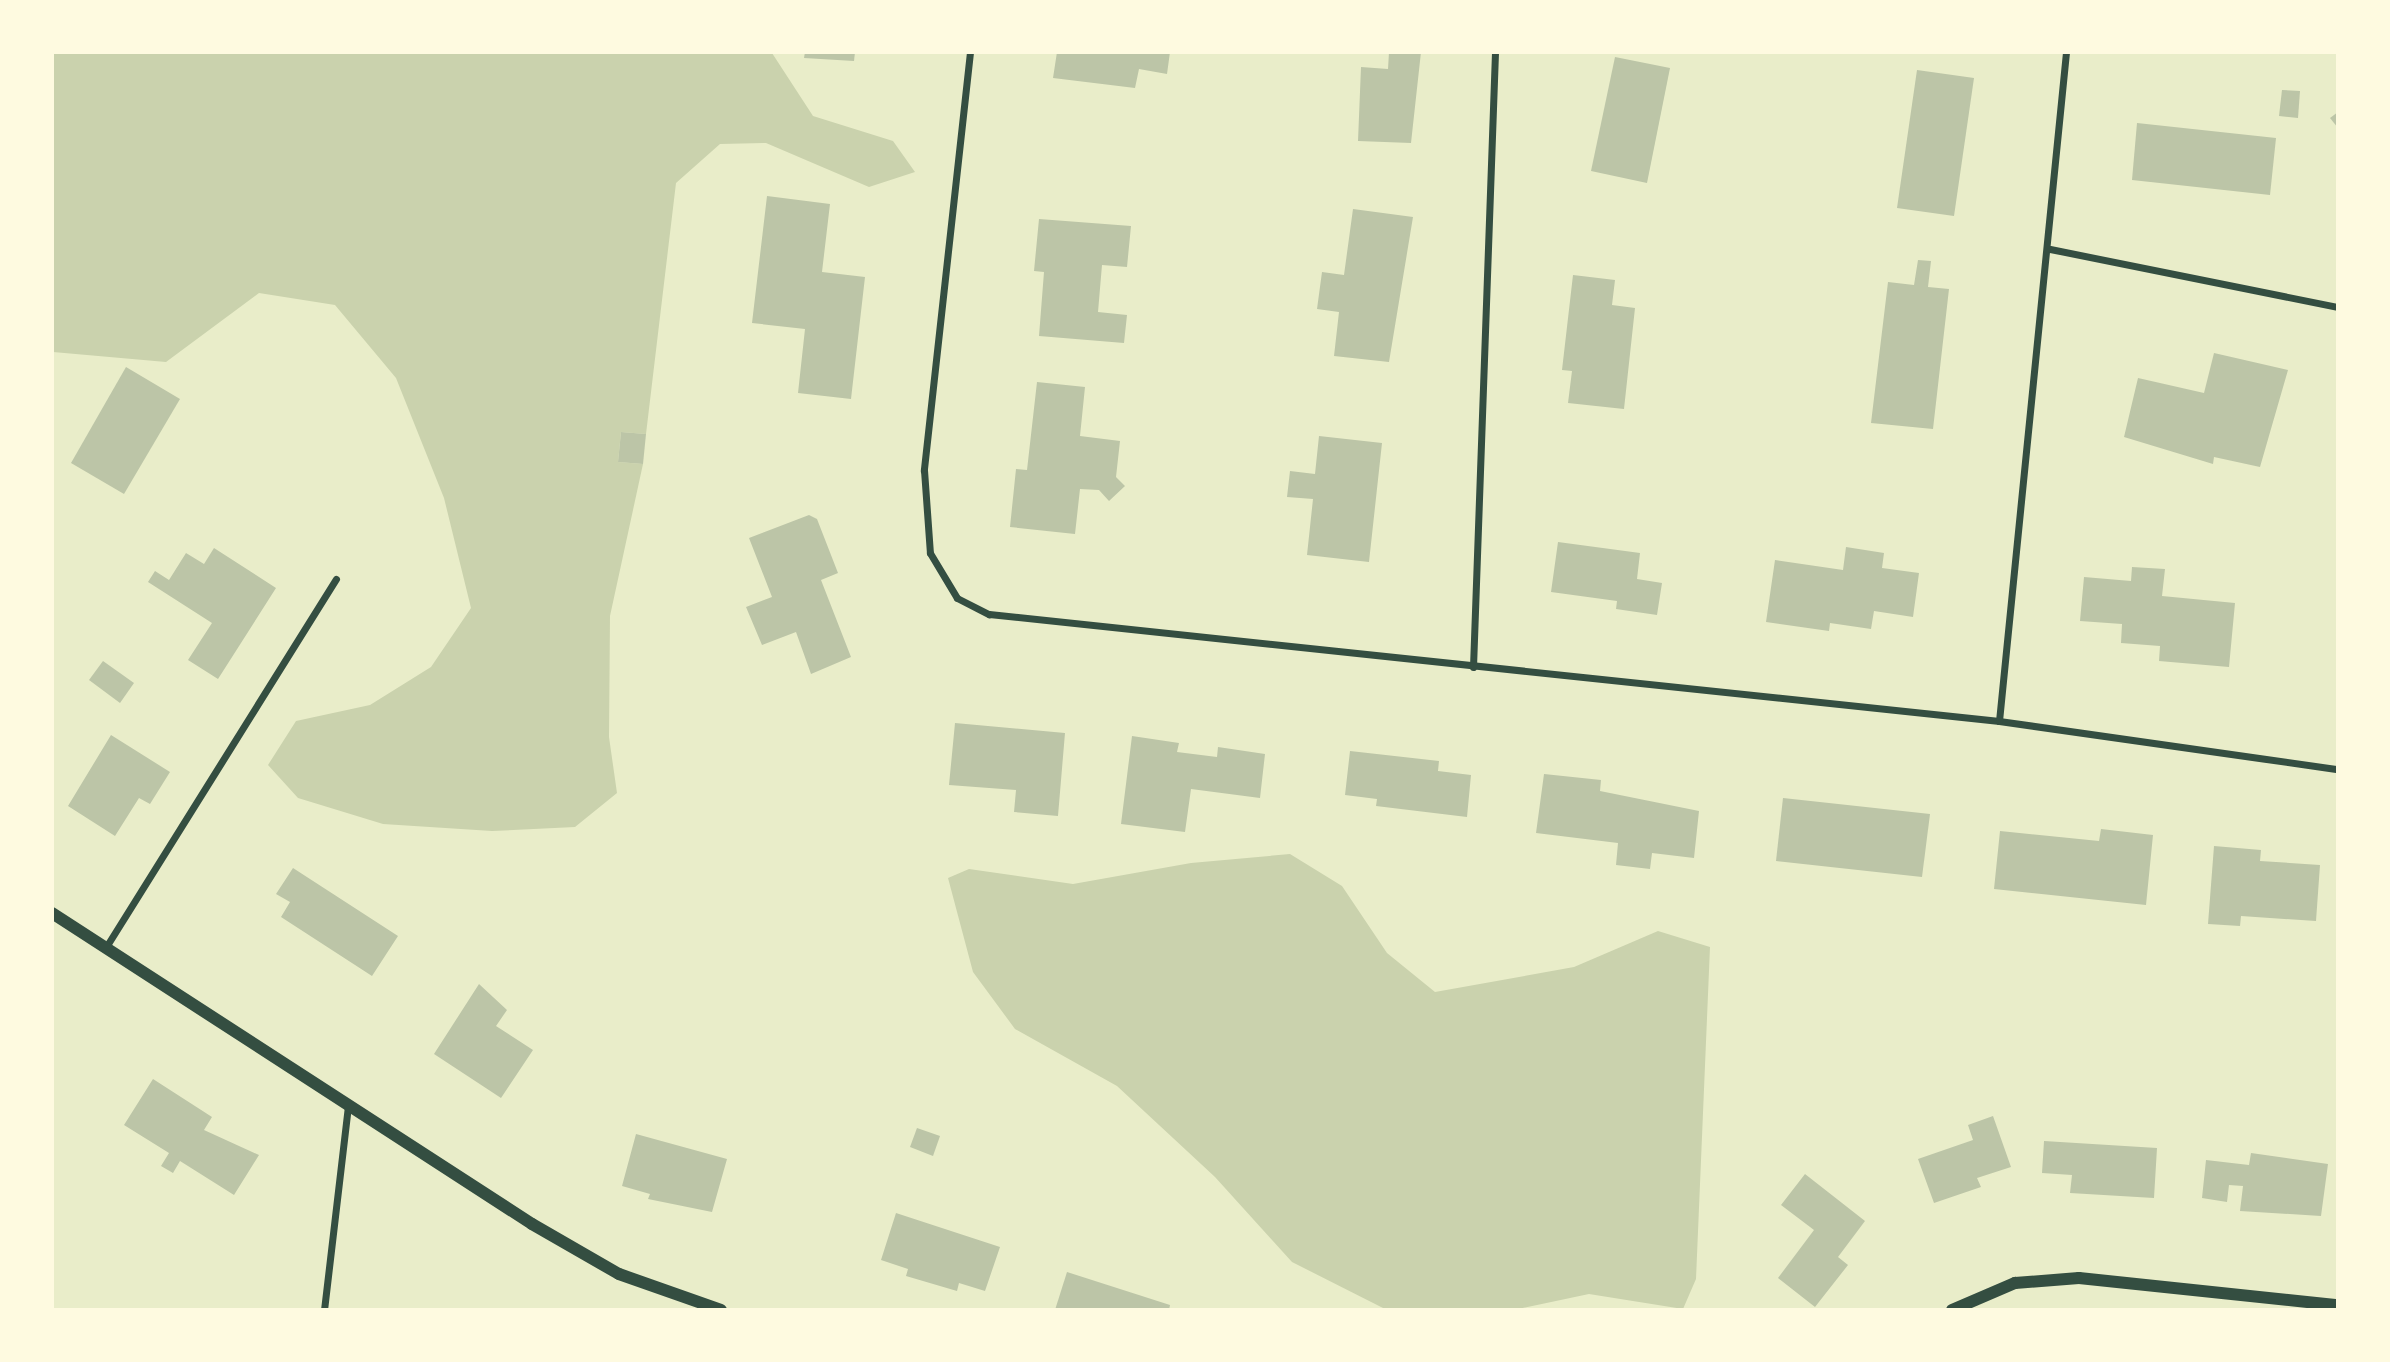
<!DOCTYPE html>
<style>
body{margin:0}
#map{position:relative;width:2390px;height:1362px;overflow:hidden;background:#e9edc9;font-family:Overpass,sans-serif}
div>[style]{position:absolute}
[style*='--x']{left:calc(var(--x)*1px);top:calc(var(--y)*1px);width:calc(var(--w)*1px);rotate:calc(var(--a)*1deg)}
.green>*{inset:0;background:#cad2ad}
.building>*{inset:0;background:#bcc5a7}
.minor>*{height:7px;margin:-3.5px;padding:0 3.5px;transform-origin:3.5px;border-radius:3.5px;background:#344e41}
.tertiary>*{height:12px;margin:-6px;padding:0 6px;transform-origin:6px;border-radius:6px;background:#344e41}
span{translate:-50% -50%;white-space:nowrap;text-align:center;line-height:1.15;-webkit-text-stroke:5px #fefae0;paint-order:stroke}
.frame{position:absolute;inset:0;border:54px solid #fefae0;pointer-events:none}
</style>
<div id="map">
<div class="green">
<i style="clip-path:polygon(52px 53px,772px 53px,813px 116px,893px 141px,915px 172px,869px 187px,766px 143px,720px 144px,676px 183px,646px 434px,621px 432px,618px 462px,643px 464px,610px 616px,609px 737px,617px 793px,575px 827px,492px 831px,383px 824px,298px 798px,268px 765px,296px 721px,370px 705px,431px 667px,471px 608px,444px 498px,396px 378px,335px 305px,259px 293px,166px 362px,53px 352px)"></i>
<i style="clip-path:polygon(1290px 854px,1342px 886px,1387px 953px,1435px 992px,1574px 967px,1658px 931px,1710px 947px,1696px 1279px,1683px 1309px,1589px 1294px,1518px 1309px,1385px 1309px,1292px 1262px,1215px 1177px,1117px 1086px,1015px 1029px,973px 972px,948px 878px,969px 869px,1073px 884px,1191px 863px)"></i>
</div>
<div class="building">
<i style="clip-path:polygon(805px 52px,855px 52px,854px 61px,804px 58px)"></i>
<i style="clip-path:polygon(1057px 52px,1170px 52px,1167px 74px,1139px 69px,1135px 88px,1053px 78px)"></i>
<i style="clip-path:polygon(1389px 52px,1421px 52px,1411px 143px,1358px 141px,1361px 67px,1388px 69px)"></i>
<i style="clip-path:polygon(1615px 57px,1670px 68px,1647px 183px,1591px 171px)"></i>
<i style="clip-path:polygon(1917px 70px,1974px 78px,1954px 216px,1897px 208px)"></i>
<i style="clip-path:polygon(2282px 90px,2300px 91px,2298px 118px,2279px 116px)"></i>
<i style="clip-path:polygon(2338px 112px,2338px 128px,2330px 118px)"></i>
<i style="clip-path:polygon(2137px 123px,2276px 138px,2270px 195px,2132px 180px)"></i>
<i style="clip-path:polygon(767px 196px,830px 204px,822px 272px,865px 277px,851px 399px,798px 393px,805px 329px,752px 323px)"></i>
<i style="clip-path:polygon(1353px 209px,1413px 217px,1389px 362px,1334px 356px,1339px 312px,1317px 309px,1322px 272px,1344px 275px)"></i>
<i style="clip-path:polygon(1039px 219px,1131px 226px,1127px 267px,1102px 265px,1098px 312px,1127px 315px,1124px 343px,1039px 336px,1044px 272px,1034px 271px)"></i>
<i style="clip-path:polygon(1918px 260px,1931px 261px,1928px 287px,1949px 289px,1933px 429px,1871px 423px,1888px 282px,1914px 285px)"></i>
<i style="clip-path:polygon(1573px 275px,1615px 280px,1612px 305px,1635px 308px,1624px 409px,1568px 403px,1572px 371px,1562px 370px)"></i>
<i style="clip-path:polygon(2214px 353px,2288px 370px,2260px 467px,2214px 457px,2213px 464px,2124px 437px,2138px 378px,2204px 393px)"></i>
<i style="clip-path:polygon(126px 367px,180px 399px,124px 494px,71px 463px)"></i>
<i style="clip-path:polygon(1037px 382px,1085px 387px,1080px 436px,1120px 441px,1116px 477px,1125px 486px,1109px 501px,1099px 490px,1080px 489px,1075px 534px,1010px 527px,1016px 469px,1027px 470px)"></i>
<i style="clip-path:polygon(621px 432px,646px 434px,643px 464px,618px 462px)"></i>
<i style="clip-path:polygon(1319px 436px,1382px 443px,1369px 562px,1307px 555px,1313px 499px,1287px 497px,1290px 471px,1315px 474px)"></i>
<i style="clip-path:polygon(809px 515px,817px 519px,838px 573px,821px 580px,851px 657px,811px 674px,796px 632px,762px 645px,746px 607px,772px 597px,749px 538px)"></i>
<i style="clip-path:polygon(1558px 542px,1640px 553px,1637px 579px,1662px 583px,1657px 615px,1616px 609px,1617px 601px,1551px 592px)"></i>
<i style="clip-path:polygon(1846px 547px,1884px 553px,1882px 568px,1919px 573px,1913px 617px,1874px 611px,1871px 629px,1830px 623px,1829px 631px,1766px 622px,1775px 560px,1843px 570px)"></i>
<i style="clip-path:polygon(214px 548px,276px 588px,218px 679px,188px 660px,212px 623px,148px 582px,155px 571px,169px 580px,186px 553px,204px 564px)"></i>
<i style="clip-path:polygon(2132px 567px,2165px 569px,2162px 596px,2235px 603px,2229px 667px,2159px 661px,2160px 646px,2121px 643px,2122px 624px,2080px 621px,2084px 577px,2131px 581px)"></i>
<i style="clip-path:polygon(103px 661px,134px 683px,120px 703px,89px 680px)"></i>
<i style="clip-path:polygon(955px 723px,1065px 733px,1058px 816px,1014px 812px,1016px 790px,949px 785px)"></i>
<i style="clip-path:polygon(111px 735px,170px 772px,150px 804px,139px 798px,115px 836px,68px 806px)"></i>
<i style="clip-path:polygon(1132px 736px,1179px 743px,1177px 752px,1217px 757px,1218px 747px,1265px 754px,1260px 798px,1191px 789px,1185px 832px,1121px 824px)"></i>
<i style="clip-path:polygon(1350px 751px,1439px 761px,1438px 771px,1471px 775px,1467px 817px,1376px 806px,1377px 799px,1345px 795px)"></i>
<i style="clip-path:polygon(1544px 774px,1601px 780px,1600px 791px,1699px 811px,1694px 858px,1652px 853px,1650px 869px,1616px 865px,1618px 843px,1536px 833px)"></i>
<i style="clip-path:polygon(1783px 798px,1930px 814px,1922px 877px,1776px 861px)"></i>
<i style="clip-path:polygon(2101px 829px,2153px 835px,2146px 905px,1994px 889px,2000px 831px,2099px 841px)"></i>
<i style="clip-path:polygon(2214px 846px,2261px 850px,2260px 861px,2320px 865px,2316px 921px,2241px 916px,2240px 926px,2208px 924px)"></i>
<i style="clip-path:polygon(293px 868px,398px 936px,372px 976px,281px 917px,290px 902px,276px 894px)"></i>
<i style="clip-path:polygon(479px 984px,507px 1010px,496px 1026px,533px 1050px,501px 1098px,434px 1054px)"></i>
<i style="clip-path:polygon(153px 1079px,212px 1117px,204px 1130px,259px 1155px,234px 1195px,180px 1161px,173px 1173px,161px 1166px,169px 1153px,124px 1125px)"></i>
<i style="clip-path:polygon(1993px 1116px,2011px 1167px,1977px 1178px,1981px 1187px,1934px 1203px,1918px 1159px,1973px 1140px,1968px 1125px)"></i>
<i style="clip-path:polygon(917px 1128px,940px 1136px,933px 1156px,910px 1147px)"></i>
<i style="clip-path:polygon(636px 1134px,727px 1159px,712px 1212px,648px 1199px,650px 1194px,622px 1186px)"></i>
<i style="clip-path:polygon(2044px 1141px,2157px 1148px,2154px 1198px,2070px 1193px,2072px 1175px,2042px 1173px)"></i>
<i style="clip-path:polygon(2251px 1153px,2328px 1164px,2321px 1216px,2240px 1211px,2243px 1186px,2229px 1185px,2227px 1202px,2202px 1198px,2206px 1160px,2249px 1165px)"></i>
<i style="clip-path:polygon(1805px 1174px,1865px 1221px,1838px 1257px,1848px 1265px,1815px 1307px,1778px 1278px,1814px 1230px,1781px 1205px)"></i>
<i style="clip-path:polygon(896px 1213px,1000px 1247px,985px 1291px,959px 1283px,957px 1291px,906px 1276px,908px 1269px,881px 1260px)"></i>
<i style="clip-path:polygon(1067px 1272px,1170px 1305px,1169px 1310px,1055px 1310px)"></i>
</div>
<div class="minor">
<i style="--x:970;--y:52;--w:421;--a:96.3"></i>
<i style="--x:924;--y:470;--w:83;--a:85.9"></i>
<i style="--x:930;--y:553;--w:52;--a:59"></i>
<i style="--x:957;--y:598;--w:36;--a:27"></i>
<i style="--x:989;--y:614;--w:1016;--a:6.05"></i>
<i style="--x:1999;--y:721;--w:342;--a:8.1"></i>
<i style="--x:2050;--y:249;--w:294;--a:11.4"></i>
<i style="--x:1473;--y:667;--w:615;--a:-87.95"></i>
<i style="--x:1999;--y:721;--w:672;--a:-84.28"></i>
<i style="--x:106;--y:947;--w:434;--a:-58"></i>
<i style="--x:324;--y:1310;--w:206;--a:-83.3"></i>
</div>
<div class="tertiary">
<i style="--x:52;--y:913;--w:572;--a:32.94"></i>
<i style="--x:532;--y:1224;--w:100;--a:29.9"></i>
<i style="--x:619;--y:1274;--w:108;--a:19.4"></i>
<i style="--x:1952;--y:1310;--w:69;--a:-23.2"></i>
<i style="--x:2015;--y:1283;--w:64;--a:-4.5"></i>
<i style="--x:2079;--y:1278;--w:260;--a:6"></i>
</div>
<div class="frame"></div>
</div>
